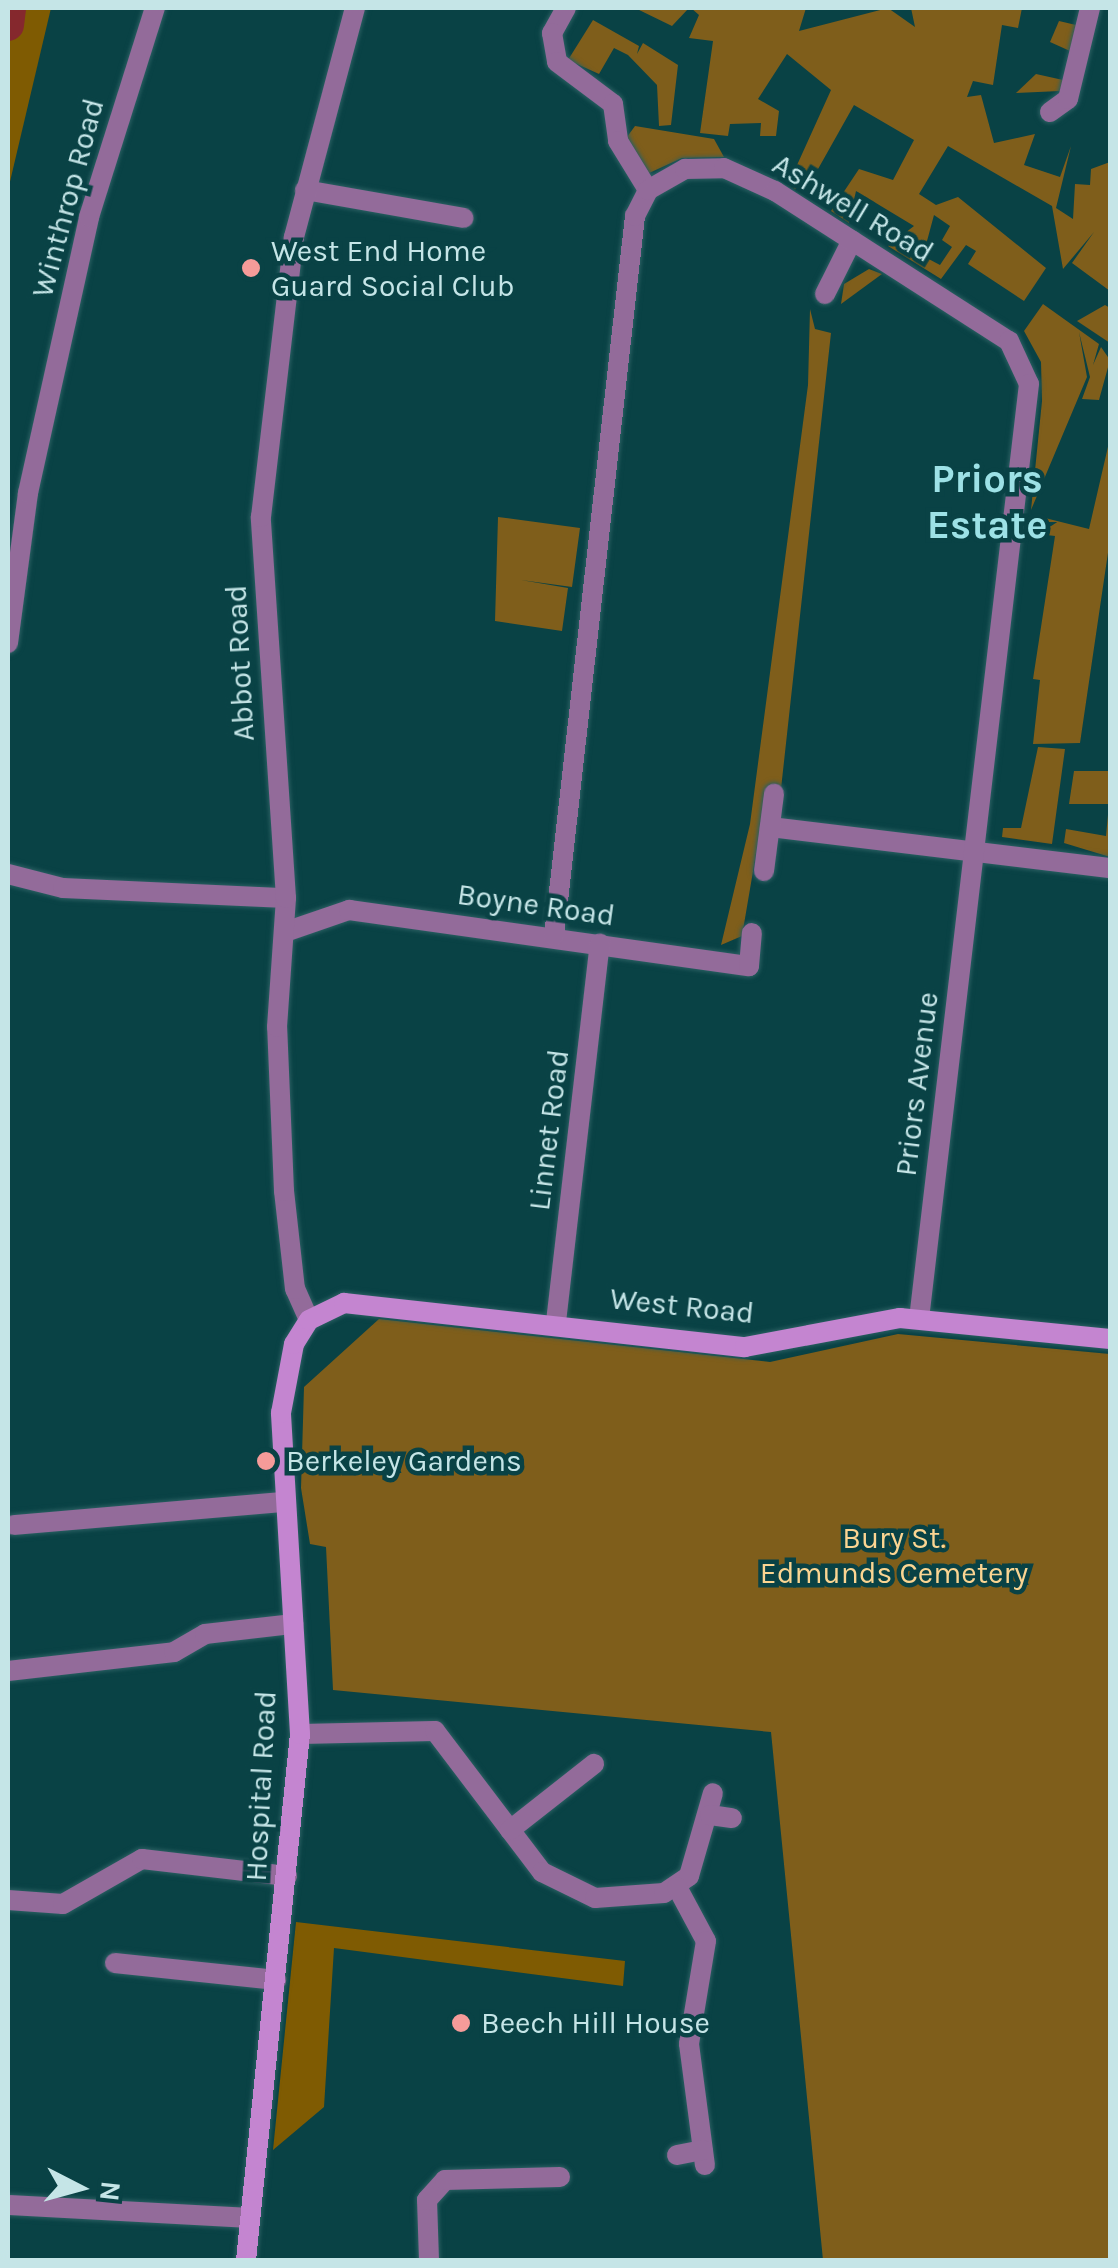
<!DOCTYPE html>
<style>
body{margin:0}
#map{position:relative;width:1118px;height:2268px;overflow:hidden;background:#094245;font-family:Karla,sans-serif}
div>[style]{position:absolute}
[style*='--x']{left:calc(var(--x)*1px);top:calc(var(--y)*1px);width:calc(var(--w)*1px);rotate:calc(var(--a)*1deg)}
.green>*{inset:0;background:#7f5e1b}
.forest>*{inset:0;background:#7f5b02}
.river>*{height:32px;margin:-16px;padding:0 16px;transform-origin:16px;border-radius:16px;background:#85282d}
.roads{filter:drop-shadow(0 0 2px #2b5f62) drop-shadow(0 0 2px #2b5f62)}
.street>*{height:20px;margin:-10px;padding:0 10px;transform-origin:10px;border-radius:10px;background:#936b9a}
.secondary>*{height:20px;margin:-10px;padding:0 10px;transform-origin:10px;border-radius:10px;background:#c485d0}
.dots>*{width:28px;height:28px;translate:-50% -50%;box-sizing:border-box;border:5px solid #094245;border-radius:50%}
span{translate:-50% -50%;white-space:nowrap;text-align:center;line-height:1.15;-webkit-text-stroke:9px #094245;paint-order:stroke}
.street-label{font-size:30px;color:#c5e5e7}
.poi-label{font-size:30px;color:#c5e5e7}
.left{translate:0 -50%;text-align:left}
.park-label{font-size:30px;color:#fbd592}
.district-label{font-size:40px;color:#9de1e6;font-weight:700}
.frame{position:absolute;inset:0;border:10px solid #c5e5e7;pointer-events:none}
.north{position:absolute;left:30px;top:2138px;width:100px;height:100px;-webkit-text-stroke:8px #094245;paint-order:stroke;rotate:96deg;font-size:28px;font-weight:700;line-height:40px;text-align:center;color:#c5e5e7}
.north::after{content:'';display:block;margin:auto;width:35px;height:45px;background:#c5e5e7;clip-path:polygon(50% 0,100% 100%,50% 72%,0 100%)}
</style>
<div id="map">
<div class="green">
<i style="clip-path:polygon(635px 8px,685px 8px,688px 9px,672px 26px)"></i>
<i style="clip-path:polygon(evenodd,691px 8px,806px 8px,799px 31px,888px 8px,915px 27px,911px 8px,1022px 8px,1018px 28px,1002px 25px,993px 85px,973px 81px,967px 97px,981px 95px,994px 143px,1035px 134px,1024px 165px,1060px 177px,1071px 146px,1056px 208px,1073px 219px,1075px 184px,1090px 185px,1091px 169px,1110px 162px,1110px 291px,1072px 263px,1094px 232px,1063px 269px,1052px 206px,948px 146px,919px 194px,936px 205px,958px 197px,1046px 268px,1024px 301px,968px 264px,976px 251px,966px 245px,941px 279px,888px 246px,914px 226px,856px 191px,849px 223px,831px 211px,859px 169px,893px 180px,914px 140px,854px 105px,804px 194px,788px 185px,831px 90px,787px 54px,758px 99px,779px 111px,776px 136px,760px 136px,761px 123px,730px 124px,728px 136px,700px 133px,713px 41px,689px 38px,699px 15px,691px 8px,934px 215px,950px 226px,942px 240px,952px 247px,940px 265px,923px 256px,934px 215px)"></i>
<i style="clip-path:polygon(593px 20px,639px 46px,637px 54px,643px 43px,678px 65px,671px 125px,659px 126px,657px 85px,628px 55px,614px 48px,599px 74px,568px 60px)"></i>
<i style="clip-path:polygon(1059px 21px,1076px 25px,1070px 51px,1050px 42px)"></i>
<i style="clip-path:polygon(1036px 74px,1063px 80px,1060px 91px,1016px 93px)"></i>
<i style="clip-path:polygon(635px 126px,714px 139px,724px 157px,682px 158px,647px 174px,624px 141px)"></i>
<i style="clip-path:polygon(869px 269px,882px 274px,841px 304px,844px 284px)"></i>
<i style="clip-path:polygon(1043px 304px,1099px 344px,1093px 365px,1101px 347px,1110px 360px,1099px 400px,1082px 399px,1090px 377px,1079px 332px,1087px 377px,1031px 510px,1042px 401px,1041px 362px,1024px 331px)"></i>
<i style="clip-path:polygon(1105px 305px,1110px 308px,1110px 343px,1077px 321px)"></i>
<i style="clip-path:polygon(810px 309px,815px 329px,831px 333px,781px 789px,767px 789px,742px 936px,721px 945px,750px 824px,808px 385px)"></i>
<i style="clip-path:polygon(1110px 438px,1110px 539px,1080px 743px,1033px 744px,1040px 680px,1033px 679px,1055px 536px,1029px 533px,1033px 515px,1089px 529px)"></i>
<i style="clip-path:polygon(498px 517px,580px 528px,572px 587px,521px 580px,568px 588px,562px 631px,495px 621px)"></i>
<i style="clip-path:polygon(1038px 747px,1065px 749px,1052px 844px,1002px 837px,1003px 828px,1021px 828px)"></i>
<i style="clip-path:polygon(1074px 771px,1110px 771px,1110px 857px,1064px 843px,1066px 829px,1106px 836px,1109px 804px,1069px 804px)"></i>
<i style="clip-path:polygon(379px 1319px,770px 1362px,898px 1334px,1110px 1354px,1110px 2260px,823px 2260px,771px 1732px,333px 1690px,326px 1547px,310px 1544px,301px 1488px,304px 1387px)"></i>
</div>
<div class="forest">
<i style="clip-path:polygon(8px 8px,51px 8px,8px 190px)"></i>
<i style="clip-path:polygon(296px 1922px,625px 1961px,623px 1986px,334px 1948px,324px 2107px,273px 2150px)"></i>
</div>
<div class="river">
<i style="--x:8;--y:25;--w:17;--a:-83"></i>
</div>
<div class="roads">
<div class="street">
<i style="--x:566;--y:8;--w:29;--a:119"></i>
<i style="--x:552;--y:33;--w:29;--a:80"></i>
<i style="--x:557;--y:62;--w:70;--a:36.9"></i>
<i style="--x:613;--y:104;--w:37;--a:82"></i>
<i style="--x:618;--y:141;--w:57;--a:58.5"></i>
<i style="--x:1050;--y:112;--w:22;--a:-36"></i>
<i style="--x:1068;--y:99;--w:94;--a:-76.4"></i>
<i style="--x:305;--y:190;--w:161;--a:10"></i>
<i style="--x:825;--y:294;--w:60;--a:-63.4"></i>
<i style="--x:8;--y:643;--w:151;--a:-82.4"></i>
<i style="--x:28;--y:493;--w:283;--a:-77.5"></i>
<i style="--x:89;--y:217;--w:219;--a:-72.5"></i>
<i style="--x:770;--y:827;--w:342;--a:6.9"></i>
<i style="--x:764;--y:871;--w:78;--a:-82.6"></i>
<i style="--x:8;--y:874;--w:57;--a:14.3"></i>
<i style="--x:63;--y:888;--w:223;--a:2.6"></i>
<i style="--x:285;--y:932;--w:68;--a:-19"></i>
<i style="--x:349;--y:910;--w:404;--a:8"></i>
<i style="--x:749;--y:966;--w:33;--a:-85"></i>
<i style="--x:554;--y:936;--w:725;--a:-83.58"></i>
<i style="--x:635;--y:216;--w:29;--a:-63"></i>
<i style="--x:648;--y:190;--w:43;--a:-29.6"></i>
<i style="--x:685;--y:169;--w:39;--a:-1"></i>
<i style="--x:724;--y:168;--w:56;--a:24.3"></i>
<i style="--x:775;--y:191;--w:278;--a:32.7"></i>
<i style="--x:1009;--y:341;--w:47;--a:65.1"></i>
<i style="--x:1029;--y:384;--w:941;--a:96.71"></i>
<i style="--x:309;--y:1320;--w:34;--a:-114"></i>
<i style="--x:295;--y:1289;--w:99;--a:-96.4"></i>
<i style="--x:284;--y:1191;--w:164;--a:-92.4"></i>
<i style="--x:277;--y:1027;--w:129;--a:-86"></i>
<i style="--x:286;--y:898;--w:382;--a:-93.8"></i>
<i style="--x:261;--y:517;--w:282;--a:-83.3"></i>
<i style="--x:294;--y:237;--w:237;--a:-75.1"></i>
<i style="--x:556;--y:1322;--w:381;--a:-83.4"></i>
<i style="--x:14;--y:1525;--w:268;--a:-4.9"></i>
<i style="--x:8;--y:1671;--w:167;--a:-6.5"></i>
<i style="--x:174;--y:1652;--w:36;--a:-30"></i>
<i style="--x:205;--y:1634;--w:89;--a:-6.5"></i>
<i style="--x:300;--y:1734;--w:135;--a:-1.3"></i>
<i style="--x:435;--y:1731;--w:177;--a:52.8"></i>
<i style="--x:542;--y:1872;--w:59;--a:26.1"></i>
<i style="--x:595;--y:1898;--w:69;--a:-4.1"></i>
<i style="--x:664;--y:1893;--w:30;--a:-34"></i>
<i style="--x:689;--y:1876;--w:86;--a:-73.9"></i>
<i style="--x:710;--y:1815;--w:22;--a:8"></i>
<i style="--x:510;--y:1830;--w:107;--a:-38.2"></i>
<i style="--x:677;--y:1887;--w:61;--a:61.8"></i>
<i style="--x:706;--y:1941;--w:104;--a:99.4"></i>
<i style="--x:689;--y:2044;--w:122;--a:82.5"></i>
<i style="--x:8;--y:1900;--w:55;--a:4.2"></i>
<i style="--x:63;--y:1904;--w:91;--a:-29.7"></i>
<i style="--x:142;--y:1859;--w:146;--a:6.7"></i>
<i style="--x:115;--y:1963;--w:162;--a:6"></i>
<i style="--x:677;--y:2155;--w:26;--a:-11"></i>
<i style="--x:10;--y:2205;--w:240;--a:3.1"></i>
<i style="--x:429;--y:2260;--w:60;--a:-91.9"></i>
<i style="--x:427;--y:2200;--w:27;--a:-48"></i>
<i style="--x:445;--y:2180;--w:115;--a:-1.5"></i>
</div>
<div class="secondary">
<i style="--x:246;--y:2260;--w:529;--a:-84.14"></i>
<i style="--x:300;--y:1734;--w:322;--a:-93.4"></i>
<i style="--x:281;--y:1413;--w:70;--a:-79.3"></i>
<i style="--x:294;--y:1344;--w:28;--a:-58"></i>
<i style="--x:309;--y:1320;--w:39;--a:-26"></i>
<i style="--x:344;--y:1303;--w:403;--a:6.3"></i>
<i style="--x:745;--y:1347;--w:158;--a:-10.6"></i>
<i style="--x:900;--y:1318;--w:211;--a:5.7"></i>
</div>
</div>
<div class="dots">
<i style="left:251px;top:268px;background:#f59b99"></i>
<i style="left:266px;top:1461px;background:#f59b99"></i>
<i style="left:461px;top:2023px;background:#f59b99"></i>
</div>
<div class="street-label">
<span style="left:68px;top:198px;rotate:-75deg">Winthrop Road</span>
<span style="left:853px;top:208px;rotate:31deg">Ashwell Road</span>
<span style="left:240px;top:663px;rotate:-93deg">Abbot Road</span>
<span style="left:536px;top:905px;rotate:8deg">Boyne Road</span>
<span style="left:917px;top:1084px;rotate:-83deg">Priors Avenue</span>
<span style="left:549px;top:1130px;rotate:-83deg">Linnet Road</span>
<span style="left:682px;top:1306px;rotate:6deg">West Road</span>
<span style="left:261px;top:1786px;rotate:-87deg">Hospital Road</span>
</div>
<div class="poi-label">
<span class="left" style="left:271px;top:268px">West End Home<br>Guard Social Club</span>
<span class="left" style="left:286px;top:1461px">Berkeley Gardens</span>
<span class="left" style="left:481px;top:2023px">Beech Hill House</span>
</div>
<div class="park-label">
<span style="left:894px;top:1555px">Bury St.<br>Edmunds Cemetery</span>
</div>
<div class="district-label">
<span style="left:987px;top:502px">Priors<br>Estate</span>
</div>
<div class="frame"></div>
<div class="north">N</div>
</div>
